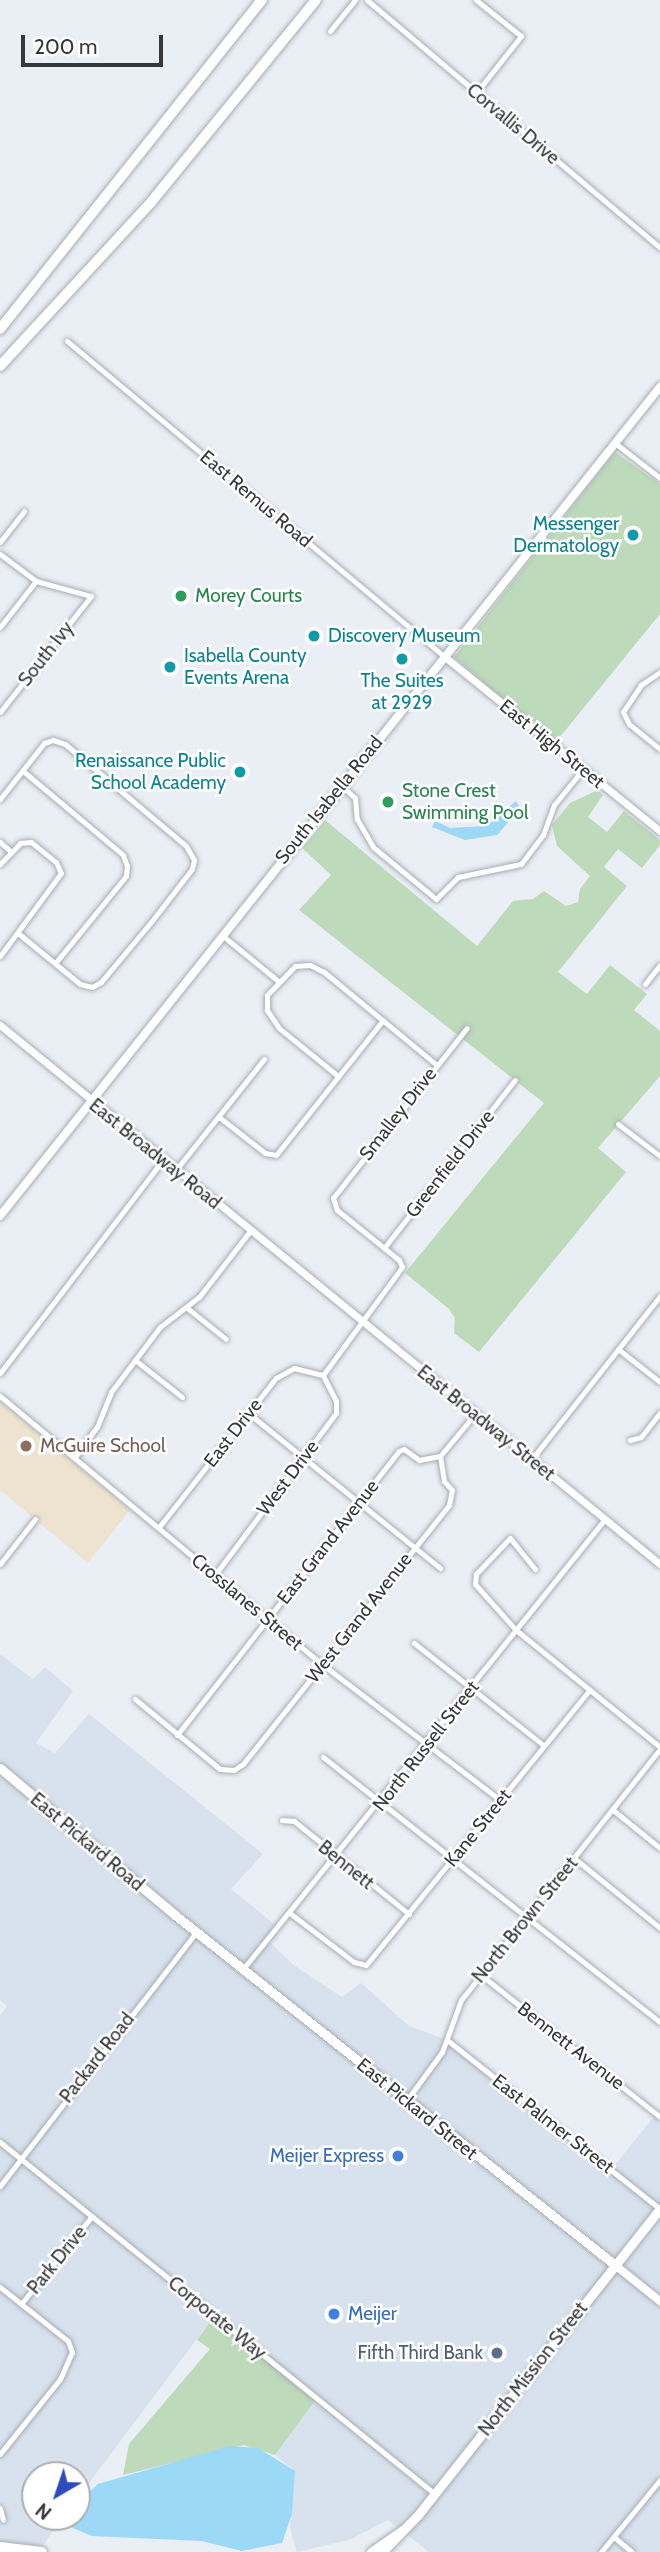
<!DOCTYPE html>
<style>
body{margin:0}
#map{position:relative;width:660px;height:2552px;overflow:hidden;background:#eaeef5;font-family:Cabin,sans-serif}
div>[style]{position:absolute}
[style*='--x']{left:calc(var(--x)*1px);top:calc(var(--y)*1px);width:calc(var(--w)*1px);rotate:calc(var(--a)*1deg)}
.built>*{inset:0;background:#d8e2ee}
.education>*{inset:0;background:#eee3ce}
.green>*{inset:0;background:#bddabb}
.water>*{inset:0;background:#9cd9f7}
.roads{filter:drop-shadow(0 0 2px #a8adb3) drop-shadow(0 0 2px #a8adb3)}
.minor>*{height:5px;margin:-2.5px;padding:0 2.5px;transform-origin:2.5px;border-radius:2.5px;background:#fff}
.tertiary>*{height:7px;margin:-3.5px;padding:0 3.5px;transform-origin:3.5px;border-radius:3.5px;background:#fff}
.secondary>*{height:8px;margin:-4px;padding:0 4px;transform-origin:4px;border-radius:4px;background:#fff}
.primary>*{height:9px;margin:-4.5px;padding:0 4.5px;transform-origin:4.5px;border-radius:4.5px;background:#fff}
.motorway>*{height:10px;margin:-5px;padding:0 5px;transform-origin:5px;border-radius:5px;background:#fff}
.dots>*{width:19px;height:19px;translate:-50% -50%;box-sizing:border-box;border:4px solid #fff;border-radius:50%}
span{translate:-50% -50%;white-space:nowrap;text-align:center;line-height:1.15;-webkit-text-stroke:5px #fff;paint-order:stroke}
.street-label{font-size:19px;color:#37383b}
.culture-label{font-size:19px;color:#0d838f}
.right{translate:-100% -50%;text-align:right}
.left{translate:0 -50%;text-align:left}
.leisure-label{font-size:19px;color:#27864d}
.education-label{font-size:19px;color:#785e54}
.shop-label{font-size:19px;color:#366cbe}
.service-label{font-size:19px;color:#4e5e75}
.north{position:absolute;left:21px;top:2461px;width:70px;height:70px;box-sizing:border-box;background:#fff;border:2px solid #afafb1;border-radius:50%;rotate:219deg;font-size:19px;font-weight:700;line-height:28px;text-align:center;color:#37383b}
.north::after{content:'';display:block;margin:auto;width:24px;height:32px;background:#2c4cbc;clip-path:polygon(50% 0,100% 100%,50% 72%,0 100%)}
.scale{position:absolute;left:21px;top:35px;width:142px;height:32px;box-sizing:border-box;border:4px solid #37383b;border-top:0;padding-left:9px;font-size:21px;line-height:24px;white-space:nowrap;color:#37383b;-webkit-text-stroke:5px #fff;paint-order:stroke}
</style>
<div id="map">
<div class="built">
<i style="clip-path:polygon(0 1654px,33px 1679px,45px 1667px,73px 1691px,36px 1743px,55px 1753px,89px 1714px,263px 1854px,231px 1889px,279px 1928px,267px 1940px,295px 1966px,342px 1997px,361px 1983px,409px 2026px,447px 2040px,611px 2170px,656px 2114px,660px 2117px,660px 2552px,429px 2552px,388px 2520px,349px 2540px,297px 2552px,290px 2528px,295px 2471px,275px 2455px,317px 2398px,214px 2316px,77px 2499px,77px 2475px,35px 2475px,35px 2517px,63px 2517px,38px 2552px,0 2547px,0 2016px,7px 2006px,0 2000px)"></i>
</div>
<div class="education">
<i style="clip-path:polygon(0 1402px,130px 1510px,88px 1563px,0 1490px)"></i>
</div>
<div class="green">
<i style="clip-path:polygon(615px 452px,660px 484px,660px 614px,555px 743px,454px 657px)"></i>
<i style="clip-path:polygon(598px 790px,603px 795px,588px 817px,607px 832px,624px 811px,660px 840px,660px 845px,642px 868px,618px 849px,604px 867px,627px 886px,558px 972px,587px 994px,610px 965px,647px 994px,634px 1010px,660px 1031px,660px 1076px,598px 1148px,626px 1172px,479px 1352px,454px 1333px,455px 1318px,449px 1309px,405px 1273px,544px 1103px,299px 910px,331px 875px,302px 848px,325px 820px,477px 946px,513px 901px,533px 899px,544px 891px,566px 906px,578px 902px,580px 889px,590px 876px,557px 846px,552px 825px,570px 803px)"></i>
<i style="clip-path:polygon(214px 2316px,317px 2398px,275px 2455px,244px 2445px,123px 2475px,129px 2444px,210px 2349px,197px 2340px)"></i>
</div>
<div class="water">
<i style="clip-path:polygon(516px 801px,520px 809px,497px 835px,465px 840px,432px 827px,435px 821px,450px 828px,485px 826px)"></i>
<i style="clip-path:polygon(230px 2446px,258px 2448px,295px 2471px,292px 2514px,282px 2543px,242px 2551px,202px 2541px,92px 2536px,68px 2526px,70px 2517px,77px 2517px,79px 2502px,98px 2484px)"></i>
</div>
<div class="roads">
<div class="minor">
<i style="--x:367;--y:0;--w:384;--a:40.2"></i>
<i style="--x:330;--y:31;--w:40;--a:-51"></i>
<i style="--x:476;--y:93;--w:73;--a:-51.7"></i>
<i style="--x:521;--y:36;--w:58;--a:-141.3"></i>
<i style="--x:67;--y:341;--w:493;--a:39.9"></i>
<i style="--x:615;--y:443;--w:57;--a:37.9"></i>
<i style="--x:0;--y:542;--w:39;--a:-52"></i>
<i style="--x:0;--y:554;--w:45;--a:36.9"></i>
<i style="--x:36;--y:581;--w:57;--a:15.3"></i>
<i style="--x:91;--y:596;--w:147;--a:128.1"></i>
<i style="--x:0;--y:627;--w:58;--a:-52"></i>
<i style="--x:660;--y:672;--w:23;--a:146"></i>
<i style="--x:641;--y:685;--w:32;--a:124"></i>
<i style="--x:623;--y:712;--w:13;--a:63"></i>
<i style="--x:629;--y:724;--w:40;--a:39"></i>
<i style="--x:23;--y:771;--w:131;--a:40"></i>
<i style="--x:123;--y:855;--w:12;--a:70"></i>
<i style="--x:127;--y:866;--w:10;--a:96"></i>
<i style="--x:126;--y:876;--w:111;--a:129.1"></i>
<i style="--x:341;--y:785;--w:19;--a:43"></i>
<i style="--x:355;--y:798;--w:21;--a:85"></i>
<i style="--x:357;--y:819;--w:32;--a:60"></i>
<i style="--x:373;--y:847;--w:82;--a:39.5"></i>
<i style="--x:436;--y:899;--w:31;--a:-45"></i>
<i style="--x:458;--y:877;--w:64;--a:-11.7"></i>
<i style="--x:521;--y:864;--w:36;--a:-53"></i>
<i style="--x:543;--y:835;--w:32;--a:-70"></i>
<i style="--x:554;--y:805;--w:46;--a:-51.1"></i>
<i style="--x:0;--y:799;--w:71;--a:-51.8"></i>
<i style="--x:44;--y:743;--w:9;--a:-18"></i>
<i style="--x:53;--y:740;--w:13;--a:18"></i>
<i style="--x:65;--y:744;--w:158;--a:40.1"></i>
<i style="--x:186;--y:846;--w:16;--a:60"></i>
<i style="--x:194;--y:860;--w:9;--a:103"></i>
<i style="--x:192;--y:869;--w:67;--a:127.7"></i>
<i style="--x:151;--y:922;--w:78;--a:129.8"></i>
<i style="--x:101;--y:982;--w:10;--a:151"></i>
<i style="--x:92;--y:987;--w:12;--a:-166"></i>
<i style="--x:80;--y:984;--w:80;--a:-140.6"></i>
<i style="--x:0;--y:842;--w:13;--a:42"></i>
<i style="--x:0;--y:864;--w:29;--a:-46"></i>
<i style="--x:20;--y:843;--w:11;--a:-5"></i>
<i style="--x:31;--y:842;--w:32;--a:39"></i>
<i style="--x:56;--y:862;--w:12;--a:66"></i>
<i style="--x:61;--y:873;--w:103;--a:126.3"></i>
<i style="--x:223;--y:936;--w:70;--a:39.2"></i>
<i style="--x:645;--y:984;--w:24;--a:-52"></i>
<i style="--x:338;--y:1076;--w:76;--a:-140.9"></i>
<i style="--x:279;--y:1028;--w:22;--a:-124"></i>
<i style="--x:267;--y:1010;--w:15;--a:-90"></i>
<i style="--x:267;--y:995;--w:40;--a:-46"></i>
<i style="--x:295;--y:966;--w:15;--a:-4"></i>
<i style="--x:310;--y:965;--w:16;--a:27"></i>
<i style="--x:324;--y:972;--w:146;--a:39.5"></i>
<i style="--x:219;--y:1117;--w:58;--a:38"></i>
<i style="--x:265;--y:1153;--w:11;--a:10"></i>
<i style="--x:276;--y:1155;--w:172;--a:-51.6"></i>
<i style="--x:618;--y:1124;--w:53;--a:37.3"></i>
<i style="--x:175;--y:1171;--w:143;--a:-51.5"></i>
<i style="--x:384;--y:1248;--w:213;--a:-52.1"></i>
<i style="--x:186;--y:1307;--w:51;--a:38.7"></i>
<i style="--x:618;--y:1349;--w:53;--a:38.2"></i>
<i style="--x:135;--y:1360;--w:60;--a:38.2"></i>
<i style="--x:0;--y:1373;--w:268;--a:-52.6"></i>
<i style="--x:323;--y:1375;--w:134;--a:-53.8"></i>
<i style="--x:402;--y:1267;--w:8;--a:-113"></i>
<i style="--x:399;--y:1260;--w:80;--a:-141.1"></i>
<i style="--x:337;--y:1210;--w:13;--a:-108"></i>
<i style="--x:333;--y:1198;--w:216;--a:-51.8"></i>
<i style="--x:0;--y:1396;--w:420;--a:39.8"></i>
<i style="--x:323;--y:1665;--w:223;--a:37.3"></i>
<i style="--x:248;--y:1413;--w:247;--a:38.9"></i>
<i style="--x:630;--y:1440;--w:11;--a:-15"></i>
<i style="--x:641;--y:1437;--w:31;--a:-52"></i>
<i style="--x:440;--y:1456;--w:55;--a:-50.2"></i>
<i style="--x:75;--y:1457;--w:37;--a:-54"></i>
<i style="--x:97;--y:1427;--w:38;--a:-68"></i>
<i style="--x:111;--y:1392;--w:81;--a:-53"></i>
<i style="--x:160;--y:1327;--w:49;--a:-37.6"></i>
<i style="--x:199;--y:1297;--w:83;--a:-52.3"></i>
<i style="--x:531;--y:1460;--w:209;--a:-51.8"></i>
<i style="--x:159;--y:1527;--w:189;--a:-51.9"></i>
<i style="--x:276;--y:1378;--w:21;--a:-29"></i>
<i style="--x:294;--y:1368;--w:30;--a:14"></i>
<i style="--x:0;--y:1564;--w:57;--a:-52.1"></i>
<i style="--x:535;--y:1569;--w:40;--a:-129"></i>
<i style="--x:510;--y:1538;--w:50;--a:133.4"></i>
<i style="--x:476;--y:1574;--w:10;--a:96"></i>
<i style="--x:475;--y:1584;--w:62;--a:48.3"></i>
<i style="--x:516;--y:1630;--w:186;--a:39.1"></i>
<i style="--x:214;--y:1576;--w:204;--a:-53.2"></i>
<i style="--x:336;--y:1413;--w:12;--a:-90"></i>
<i style="--x:336;--y:1401;--w:29;--a:-117"></i>
<i style="--x:414;--y:1643;--w:164;--a:38.3"></i>
<i style="--x:135;--y:1699;--w:110;--a:39.5"></i>
<i style="--x:220;--y:1769;--w:14;--a:4"></i>
<i style="--x:234;--y:1770;--w:11;--a:-34"></i>
<i style="--x:243;--y:1764;--w:331;--a:-51.5"></i>
<i style="--x:449;--y:1505;--w:15;--a:-79"></i>
<i style="--x:452;--y:1490;--w:12;--a:-132"></i>
<i style="--x:444;--y:1481;--w:25;--a:-99"></i>
<i style="--x:177;--y:1735;--w:360;--a:-52"></i>
<i style="--x:399;--y:1451;--w:5;--a:-22"></i>
<i style="--x:404;--y:1449;--w:19;--a:36"></i>
<i style="--x:419;--y:1460;--w:21;--a:-11"></i>
<i style="--x:323;--y:1757;--w:429;--a:38.2"></i>
<i style="--x:613;--y:1810;--w:60;--a:39"></i>
<i style="--x:282;--y:1820;--w:12;--a:5"></i>
<i style="--x:294;--y:1821;--w:148;--a:39"></i>
<i style="--x:574;--y:1858;--w:111;--a:39.1"></i>
<i style="--x:291;--y:1914;--w:79;--a:37.3"></i>
<i style="--x:354;--y:1962;--w:12;--a:14"></i>
<i style="--x:366;--y:1965;--w:355;--a:-50.9"></i>
<i style="--x:243;--y:1969;--w:578;--a:-51.19"></i>
<i style="--x:481;--y:1975;--w:228;--a:38.4"></i>
<i style="--x:447;--y:2040;--w:272;--a:38.4"></i>
<i style="--x:407;--y:2100;--w:59;--a:-53.9"></i>
<i style="--x:442;--y:2052;--w:55;--a:-69.9"></i>
<i style="--x:461;--y:2000;--w:320;--a:-51.6"></i>
<i style="--x:0;--y:2142;--w:560;--a:38.98"></i>
<i style="--x:0;--y:2186;--w:321;--a:-52.3"></i>
<i style="--x:0;--y:2287;--w:87;--a:38.5"></i>
<i style="--x:68;--y:2341;--w:12;--a:70"></i>
<i style="--x:72;--y:2352;--w:30;--a:114"></i>
<i style="--x:60;--y:2379;--w:96;--a:128.7"></i>
<i style="--x:21;--y:2304;--w:113;--a:-51.1"></i>
<i style="--x:0;--y:2508;--w:12;--a:76"></i>
<i style="--x:614;--y:2537;--w:23;--a:40"></i>
<i style="--x:601;--y:2552;--w:93;--a:-50.7"></i>
</div>
<div class="tertiary">
<i style="--x:445;--y:657;--w:277;--a:39"></i>
<i style="--x:0;--y:1025;--w:852;--a:39.24"></i>
</div>
<div class="secondary">
<i style="--x:0;--y:1216;--w:1060;--a:-51.48"></i>
<i style="--x:615;--y:2265;--w:58;--a:38.7"></i>
</div>
<div class="primary">
<i style="--x:0;--y:1768;--w:229;--a:40"></i>
<i style="--x:175;--y:1915;--w:562;--a:38.5"></i>
<i style="--x:371;--y:2552;--w:40;--a:-34.9"></i>
<i style="--x:382;--y:2552;--w:52;--a:-45.8"></i>
<i style="--x:418;--y:2515;--w:390;--a:-51.7"></i>
</div>
<div class="motorway">
<i style="--x:0;--y:329;--w:421;--a:-51.5"></i>
<i style="--x:0;--y:366;--w:224;--a:-47.3"></i>
<i style="--x:152;--y:201;--w:259;--a:-50.8"></i>
<i style="--x:0;--y:2547;--w:42;--a:6.8"></i>
</div>
</div>
<div class="dots">
<i style="left:633px;top:535px;background:#0f9aa8"></i>
<i style="left:181px;top:596px;background:#2e9e5b"></i>
<i style="left:314px;top:636px;background:#0f9aa8"></i>
<i style="left:402px;top:659px;background:#0f9aa8"></i>
<i style="left:170px;top:667px;background:#0f9aa8"></i>
<i style="left:240px;top:772px;background:#0f9aa8"></i>
<i style="left:388px;top:802px;background:#2e9e5b"></i>
<i style="left:26px;top:1446px;background:#8d6e63"></i>
<i style="left:398px;top:2156px;background:#3f7fe0"></i>
<i style="left:334px;top:2314px;background:#3f7fe0"></i>
<i style="left:497px;top:2353px;background:#5c6f8a"></i>
</div>
<div class="street-label">
<span style="left:513px;top:124px;rotate:40deg">Corvallis Drive</span>
<span style="left:256px;top:499px;rotate:40deg">East Remus Road</span>
<span style="left:46px;top:654px;rotate:-52deg">South Ivy</span>
<span style="left:552px;top:744px;rotate:39deg">East High Street</span>
<span style="left:329px;top:800px;rotate:-51deg">South Isabella Road</span>
<span style="left:398px;top:1114px;rotate:-52deg">Smalley Drive</span>
<span style="left:155px;top:1154px;rotate:39deg">East Broadway Road</span>
<span style="left:450px;top:1164px;rotate:-52deg">Greenfield Drive</span>
<span style="left:486px;top:1423px;rotate:39deg">East Broadway Street</span>
<span style="left:233px;top:1433px;rotate:-52deg">East Drive</span>
<span style="left:288px;top:1478px;rotate:-53deg">West Drive</span>
<span style="left:328px;top:1542px;rotate:-52deg">East Grand Avenue</span>
<span style="left:247px;top:1602px;rotate:40deg">Crosslanes Street</span>
<span style="left:359px;top:1618px;rotate:-52deg">West Grand Avenue</span>
<span style="left:426px;top:1746px;rotate:-52deg">North Russell Street</span>
<span style="left:478px;top:1828px;rotate:-51deg">Kane Street</span>
<span style="left:87px;top:1842px;rotate:40deg">East Pickard Road</span>
<span style="left:346px;top:1865px;rotate:39deg">Bennett</span>
<span style="left:525px;top:1920px;rotate:-51deg">North Brown Street</span>
<span style="left:571px;top:2046px;rotate:38deg">Bennett Avenue</span>
<span style="left:97px;top:2058px;rotate:-52deg">Packard Road</span>
<span style="left:417px;top:2109px;rotate:39deg">East Pickard Street</span>
<span style="left:553px;top:2124px;rotate:38deg">East Palmer Street</span>
<span style="left:57px;top:2260px;rotate:-51deg">Park Drive</span>
<span style="left:217px;top:2318px;rotate:39deg">Corporate Way</span>
<span style="left:533px;top:2369px;rotate:-52deg">North Mission Street</span>
</div>
<div class="culture-label">
<span class="right" style="left:619px;top:535px">Messenger<br>Dermatology</span>
<span class="left" style="left:328px;top:636px">Discovery Museum</span>
<span class="left" style="left:184px;top:667px">Isabella County<br>Events Arena</span>
<span style="left:402px;top:692px">The Suites<br>at 2929</span>
<span class="right" style="left:226px;top:772px">Renaissance Public<br>School Academy</span>
</div>
<div class="leisure-label">
<span class="left" style="left:195px;top:596px">Morey Courts</span>
<span class="left" style="left:402px;top:802px">Stone Crest<br>Swimming Pool</span>
</div>
<div class="education-label">
<span class="left" style="left:40px;top:1446px">McGuire School</span>
</div>
<div class="shop-label">
<span class="right" style="left:384px;top:2156px">Meijer Express</span>
<span class="left" style="left:348px;top:2314px">Meijer</span>
</div>
<div class="service-label">
<span class="right" style="left:483px;top:2353px">Fifth Third Bank</span>
</div>
<div class="north">N</div>
<div class="scale">200 m</div>
</div>
